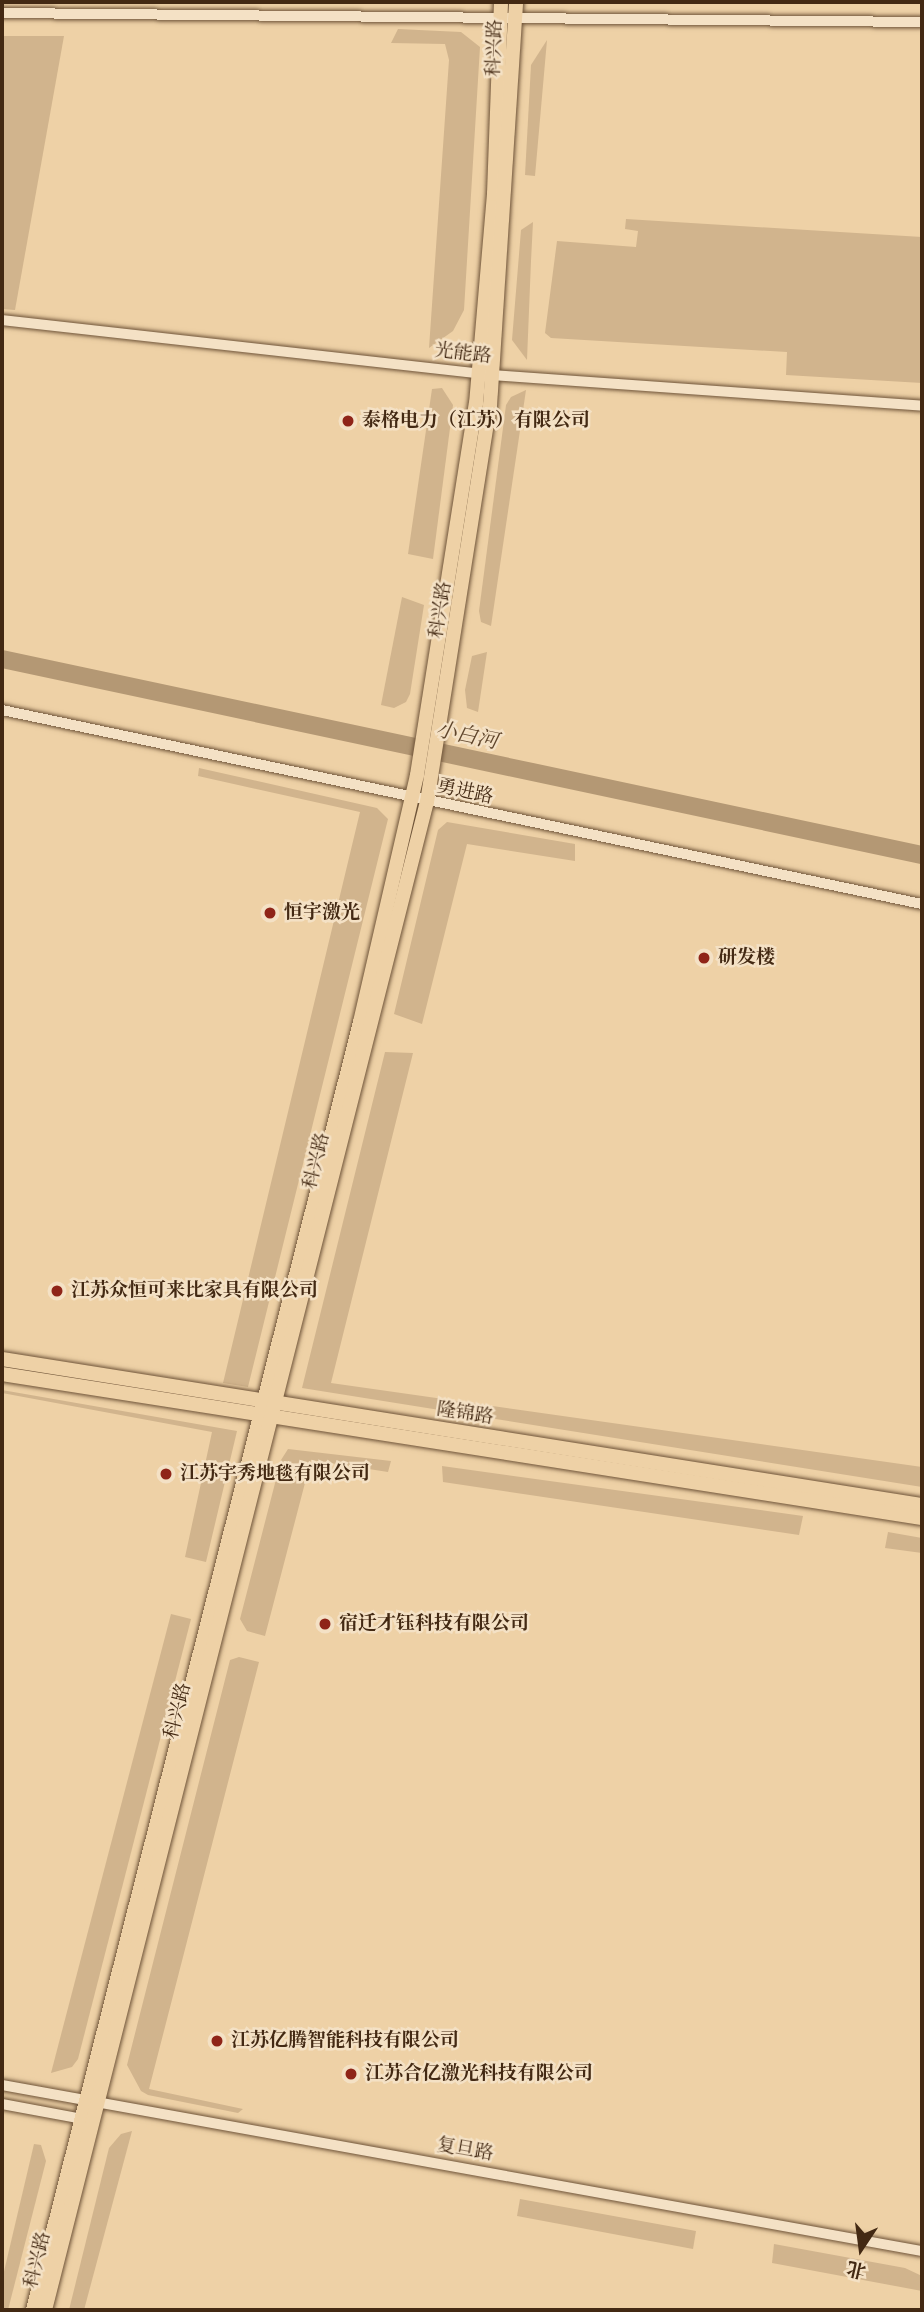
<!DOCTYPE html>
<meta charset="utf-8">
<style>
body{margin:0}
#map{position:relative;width:924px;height:2312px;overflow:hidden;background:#eed1a6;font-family:"IM FELL French Canon","Noto Serif SC",serif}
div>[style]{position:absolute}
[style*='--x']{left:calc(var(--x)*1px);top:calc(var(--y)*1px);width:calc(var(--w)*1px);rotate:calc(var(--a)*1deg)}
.green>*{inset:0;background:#d1b48d}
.river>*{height:18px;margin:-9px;padding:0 9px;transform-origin:9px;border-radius:9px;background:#b49874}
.roads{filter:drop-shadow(0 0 2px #6e5338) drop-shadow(0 0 2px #6e5338)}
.minor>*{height:10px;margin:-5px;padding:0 5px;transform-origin:5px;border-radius:5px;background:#f4e1c5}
.major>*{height:14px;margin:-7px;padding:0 7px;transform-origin:7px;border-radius:7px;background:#eed1a6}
.dots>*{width:19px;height:19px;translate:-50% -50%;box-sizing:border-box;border:4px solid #f4e1c5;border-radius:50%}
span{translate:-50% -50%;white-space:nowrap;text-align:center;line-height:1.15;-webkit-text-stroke:5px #f4e1c5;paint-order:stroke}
.street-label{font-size:19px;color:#432913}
.poi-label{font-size:19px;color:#432913;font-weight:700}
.left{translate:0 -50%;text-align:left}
.water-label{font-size:21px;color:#5f452b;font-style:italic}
.frame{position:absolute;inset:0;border:4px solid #432913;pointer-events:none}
.north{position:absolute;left:826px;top:2214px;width:70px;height:70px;-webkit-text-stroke:5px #f4e1c5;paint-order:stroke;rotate:193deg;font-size:19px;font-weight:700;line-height:28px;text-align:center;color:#432913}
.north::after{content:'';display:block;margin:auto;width:24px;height:32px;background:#432913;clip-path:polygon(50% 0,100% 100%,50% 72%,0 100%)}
</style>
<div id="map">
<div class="green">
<i style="clip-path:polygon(398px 29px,461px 32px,480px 47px,464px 310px,453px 331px,429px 348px,449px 60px,445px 44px,391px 43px)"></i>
<i style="clip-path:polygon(2px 36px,64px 36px,15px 310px,2px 309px)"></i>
<i style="clip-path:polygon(547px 40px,535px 176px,525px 175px,531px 65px)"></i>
<i style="clip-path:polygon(626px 219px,922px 237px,922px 383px,786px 375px,787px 352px,551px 338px,545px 333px,557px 241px,636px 247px,638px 231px,625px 229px)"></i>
<i style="clip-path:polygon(533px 222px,531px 261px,527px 360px,512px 340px,521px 230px)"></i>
<i style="clip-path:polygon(442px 388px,453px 405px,433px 559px,408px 554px,432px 389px)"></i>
<i style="clip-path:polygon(526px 390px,491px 626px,481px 622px,479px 611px,506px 405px,511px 397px)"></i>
<i style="clip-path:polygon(402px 597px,424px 605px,410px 694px,406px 702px,394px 708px,381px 705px)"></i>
<i style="clip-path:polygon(487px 652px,478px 712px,467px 708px,465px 690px,472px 656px)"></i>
<i style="clip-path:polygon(199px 768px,377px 808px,388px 819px,248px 1387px,223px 1383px,360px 812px,198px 776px)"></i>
<i style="clip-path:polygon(447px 822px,575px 844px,575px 861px,467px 844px,422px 1024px,394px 1014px,438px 830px)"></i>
<i style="clip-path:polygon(385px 1052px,413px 1053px,331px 1383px,922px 1467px,922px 1487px,302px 1388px)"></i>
<i style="clip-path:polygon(2px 1390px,237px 1431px,206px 1562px,185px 1557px,212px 1432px,2px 1393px)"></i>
<i style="clip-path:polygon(288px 1449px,391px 1461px,388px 1472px,311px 1460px,265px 1636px,247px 1631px,240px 1619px,281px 1460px)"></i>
<i style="clip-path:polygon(442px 1466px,803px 1516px,799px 1535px,443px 1482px)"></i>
<i style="clip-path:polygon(888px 1532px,922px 1538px,922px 1553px,885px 1548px)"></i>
<i style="clip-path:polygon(171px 1614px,191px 1619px,78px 2059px,72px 2067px,51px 2073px)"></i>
<i style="clip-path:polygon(239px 1657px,259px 1662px,149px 2089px,243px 2109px,238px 2113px,148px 2095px,141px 2091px,127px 2065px,230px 1660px)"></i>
<i style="clip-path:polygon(132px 2131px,84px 2310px,69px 2310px,109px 2148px,121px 2134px)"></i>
<i style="clip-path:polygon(34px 2144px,41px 2145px,46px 2161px,8px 2310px,2px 2310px,2px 2280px)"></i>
<i style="clip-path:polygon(520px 2199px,696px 2231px,693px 2249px,517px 2216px)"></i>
<i style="clip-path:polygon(774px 2244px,905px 2268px,922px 2276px,922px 2291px,772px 2263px)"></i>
</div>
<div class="river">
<i style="--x:2;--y:659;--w:941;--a:12.03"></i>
</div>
<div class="roads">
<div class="minor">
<i style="--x:2;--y:13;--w:920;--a:0.56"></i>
<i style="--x:2;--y:320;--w:494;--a:6.4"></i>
<i style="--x:493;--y:375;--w:430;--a:4.1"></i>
<i style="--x:2;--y:710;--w:940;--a:11.91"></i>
<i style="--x:2;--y:2085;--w:935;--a:10.23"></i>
<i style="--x:2;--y:2104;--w:87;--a:10.5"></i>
</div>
<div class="major">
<i style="--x:2;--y:1359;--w:932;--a:9.02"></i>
<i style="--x:2;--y:1374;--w:931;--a:8.9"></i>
<i style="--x:33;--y:2310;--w:1329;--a:-75.75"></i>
<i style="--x:360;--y:1022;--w:253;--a:-77"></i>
<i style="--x:417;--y:775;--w:376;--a:-81"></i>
<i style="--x:476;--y:404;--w:211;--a:-85.1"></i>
<i style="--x:494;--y:194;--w:192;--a:-87.9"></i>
<i style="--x:45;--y:2310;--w:1556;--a:-75.79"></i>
<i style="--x:427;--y:802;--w:401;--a:-81"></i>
<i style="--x:490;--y:406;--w:405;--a:-86.3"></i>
</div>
</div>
<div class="dots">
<i style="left:348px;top:421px;background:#8f2418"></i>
<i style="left:270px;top:913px;background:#8f2418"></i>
<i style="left:704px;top:958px;background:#8f2418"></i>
<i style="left:57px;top:1291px;background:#8f2418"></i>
<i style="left:166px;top:1474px;background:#8f2418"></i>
<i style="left:325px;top:1624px;background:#8f2418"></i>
<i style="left:217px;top:2041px;background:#8f2418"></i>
<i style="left:351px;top:2074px;background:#8f2418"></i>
</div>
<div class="street-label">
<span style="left:495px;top:48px;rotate:-88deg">科兴路</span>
<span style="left:463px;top:354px;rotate:7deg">光能路</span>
<span style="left:441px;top:610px;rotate:-81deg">科兴路</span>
<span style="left:465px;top:792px;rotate:12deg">勇进路</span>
<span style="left:317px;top:1161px;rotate:-76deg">科兴路</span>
<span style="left:465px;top:1414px;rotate:9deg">隆锦路</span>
<span style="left:178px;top:1711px;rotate:-76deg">科兴路</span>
<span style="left:465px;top:2150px;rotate:10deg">复旦路</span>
<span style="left:38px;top:2260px;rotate:-76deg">科兴路</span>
</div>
<div class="poi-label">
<span class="left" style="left:362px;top:421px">泰格电力（江苏）有限公司</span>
<span class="left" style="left:284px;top:913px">恒宇激光</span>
<span class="left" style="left:718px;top:958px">研发楼</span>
<span class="left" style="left:71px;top:1291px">江苏众恒可来比家具有限公司</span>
<span class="left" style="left:180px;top:1474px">江苏宇秀地毯有限公司</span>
<span class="left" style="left:339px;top:1624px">宿迁才钰科技有限公司</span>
<span class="left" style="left:231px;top:2041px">江苏亿腾智能科技有限公司</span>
<span class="left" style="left:365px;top:2074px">江苏合亿激光科技有限公司</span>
</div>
<div class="water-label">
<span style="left:467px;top:735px;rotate:12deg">小白河</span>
</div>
<div class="frame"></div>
<div class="north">北</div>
</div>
